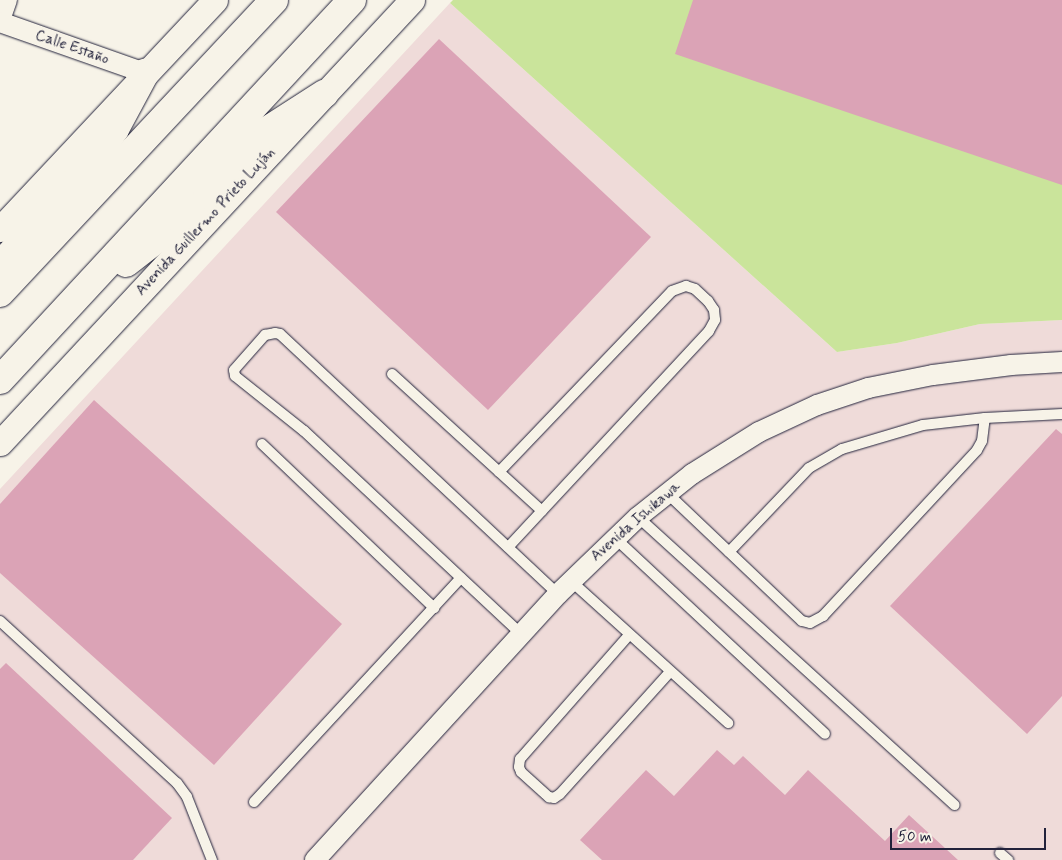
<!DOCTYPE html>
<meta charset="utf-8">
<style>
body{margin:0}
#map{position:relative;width:1062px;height:860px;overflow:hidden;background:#f7f3e8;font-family:Mynerve,sans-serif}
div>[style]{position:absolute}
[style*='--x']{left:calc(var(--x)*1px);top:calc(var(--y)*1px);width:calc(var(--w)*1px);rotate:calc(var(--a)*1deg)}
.built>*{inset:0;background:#efdbd9}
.green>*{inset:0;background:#cae49b}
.building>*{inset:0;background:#dba3b6}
.roads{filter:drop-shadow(0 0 1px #22223b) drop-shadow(0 0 1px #22223b)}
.service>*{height:10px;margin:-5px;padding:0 5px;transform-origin:5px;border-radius:5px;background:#f7f3e8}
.minor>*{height:20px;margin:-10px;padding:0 10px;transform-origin:10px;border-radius:10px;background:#f7f3e8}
.tertiary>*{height:25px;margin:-12.5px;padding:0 12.5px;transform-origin:12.5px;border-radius:12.5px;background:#f7f3e8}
.primary>*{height:28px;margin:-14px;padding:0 14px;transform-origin:14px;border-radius:14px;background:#f7f3e8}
span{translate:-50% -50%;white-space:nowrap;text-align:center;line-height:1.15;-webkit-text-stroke:4px #f7f3e8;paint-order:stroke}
.street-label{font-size:15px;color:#22223b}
.scale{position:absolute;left:890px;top:828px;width:156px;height:22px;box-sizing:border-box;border:2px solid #22223b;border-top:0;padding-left:6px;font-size:15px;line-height:18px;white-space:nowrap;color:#22223b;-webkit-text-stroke:4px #f7f3e8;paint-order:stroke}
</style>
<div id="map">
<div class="built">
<i style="clip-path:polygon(450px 3px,837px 352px,897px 343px,980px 324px,1062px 320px,1062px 860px,0 860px,0 489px)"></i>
</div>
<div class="green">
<i style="clip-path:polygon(453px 0,1062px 0,1062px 320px,980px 324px,897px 343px,837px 352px,450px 3px)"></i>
</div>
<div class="building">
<i style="clip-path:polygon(693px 0,1062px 0,1062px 185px,675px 54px)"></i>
<i style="clip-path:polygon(439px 39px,651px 237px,488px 410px,276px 212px)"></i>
<i style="clip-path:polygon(94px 400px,342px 624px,214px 765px,0 573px,0 504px)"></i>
<i style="clip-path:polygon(1056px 429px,1062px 434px,1062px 696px,1027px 734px,890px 606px)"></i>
<i style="clip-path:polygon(6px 663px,172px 818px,133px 860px,0 860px,0 669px)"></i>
<i style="clip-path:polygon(717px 750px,734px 765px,743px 756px,785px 795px,808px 770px,885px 841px,909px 815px,958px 860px,602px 860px,580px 840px,646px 770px,674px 796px)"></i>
</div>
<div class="roads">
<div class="service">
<i style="--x:392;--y:374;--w:203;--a:42.4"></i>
<i style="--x:262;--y:444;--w:238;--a:43.6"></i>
<i style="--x:499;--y:472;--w:250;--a:-46.3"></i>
<i style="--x:672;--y:291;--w:15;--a:-20"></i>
<i style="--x:686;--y:286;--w:9;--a:18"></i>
<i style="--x:695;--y:289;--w:18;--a:43"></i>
<i style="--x:708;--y:301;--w:11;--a:56"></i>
<i style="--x:714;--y:310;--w:10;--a:84"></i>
<i style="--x:715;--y:320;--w:13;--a:119"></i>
<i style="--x:709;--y:331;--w:295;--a:132.9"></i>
<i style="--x:667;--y:493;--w:186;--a:43.5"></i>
<i style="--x:802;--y:621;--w:8;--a:14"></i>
<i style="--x:810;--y:623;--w:15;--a:-28"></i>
<i style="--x:823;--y:616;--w:226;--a:-47.1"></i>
<i style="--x:977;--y:450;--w:10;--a:-61"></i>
<i style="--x:982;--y:441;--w:23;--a:-83"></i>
<i style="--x:638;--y:517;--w:428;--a:42.3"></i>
<i style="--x:615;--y:538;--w:287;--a:43"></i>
<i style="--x:729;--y:552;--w:116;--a:-46.4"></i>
<i style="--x:809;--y:468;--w:38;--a:-30"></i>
<i style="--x:842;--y:449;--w:84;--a:-16.5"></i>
<i style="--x:923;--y:425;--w:62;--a:-6.4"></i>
<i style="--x:985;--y:418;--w:77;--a:-3"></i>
<i style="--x:571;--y:581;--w:212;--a:42.1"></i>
<i style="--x:0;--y:621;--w:240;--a:42.5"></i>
<i style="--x:177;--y:783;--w:17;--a:54"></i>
<i style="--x:187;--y:797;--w:68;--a:68.4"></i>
<i style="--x:520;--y:633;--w:296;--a:-136.9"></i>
<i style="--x:304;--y:431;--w:88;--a:-141.4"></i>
<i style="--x:235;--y:376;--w:6;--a:-99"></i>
<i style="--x:234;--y:370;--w:47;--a:-48.5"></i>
<i style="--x:265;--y:335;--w:10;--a:-11"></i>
<i style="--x:275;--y:333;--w:5;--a:11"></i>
<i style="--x:280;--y:334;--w:381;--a:43.1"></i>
<i style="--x:629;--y:635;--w:165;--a:131.3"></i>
<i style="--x:520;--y:759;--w:8;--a:97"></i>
<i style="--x:519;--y:767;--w:5;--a:68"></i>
<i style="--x:521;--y:772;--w:38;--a:42"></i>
<i style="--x:549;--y:797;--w:5;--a:11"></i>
<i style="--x:554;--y:798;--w:7;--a:-34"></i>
<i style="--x:560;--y:794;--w:164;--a:-48"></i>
<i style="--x:254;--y:802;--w:305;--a:-47.3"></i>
<i style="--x:1000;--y:853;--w:11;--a:41"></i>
</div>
<div class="minor">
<i style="--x:0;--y:20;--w:21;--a:-71"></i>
<i style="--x:0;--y:22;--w:154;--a:19.4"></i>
<i style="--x:315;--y:860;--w:360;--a:-47.6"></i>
<i style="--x:558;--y:594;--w:111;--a:-43.9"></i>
<i style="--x:638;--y:517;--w:69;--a:-38.5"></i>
<i style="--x:692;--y:474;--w:79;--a:-32.1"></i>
<i style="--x:759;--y:432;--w:64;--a:-25"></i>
<i style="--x:817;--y:405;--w:54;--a:-18.4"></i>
<i style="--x:868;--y:388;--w:66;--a:-11.3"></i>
<i style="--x:933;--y:375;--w:79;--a:-7.3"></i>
<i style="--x:1011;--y:365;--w:51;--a:-3.4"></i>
</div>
<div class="tertiary">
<i style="--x:0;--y:229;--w:314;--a:-46.8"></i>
<i style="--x:0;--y:443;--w:605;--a:-47.08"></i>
</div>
<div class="primary">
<i style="--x:126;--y:263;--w:70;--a:-38"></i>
<i style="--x:181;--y:220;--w:36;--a:-44"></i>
<i style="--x:207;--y:195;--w:89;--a:-46.8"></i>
<i style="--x:268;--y:130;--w:67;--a:-32.7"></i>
<i style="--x:0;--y:266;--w:139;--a:-48.5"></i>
<i style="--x:92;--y:162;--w:40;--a:-55.1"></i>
<i style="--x:115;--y:129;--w:64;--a:-61.8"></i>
<i style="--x:0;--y:293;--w:401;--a:-46.9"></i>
<i style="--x:0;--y:380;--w:518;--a:-47.19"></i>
</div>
</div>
<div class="street-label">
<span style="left:72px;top:48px;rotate:19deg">Calle Estaño</span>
<span style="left:206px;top:222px;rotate:-47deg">Avenida Guillermo Prieto Luján</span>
<span style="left:636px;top:522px;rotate:-41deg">Avenida Ishikawa</span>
</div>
<div class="scale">50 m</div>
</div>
